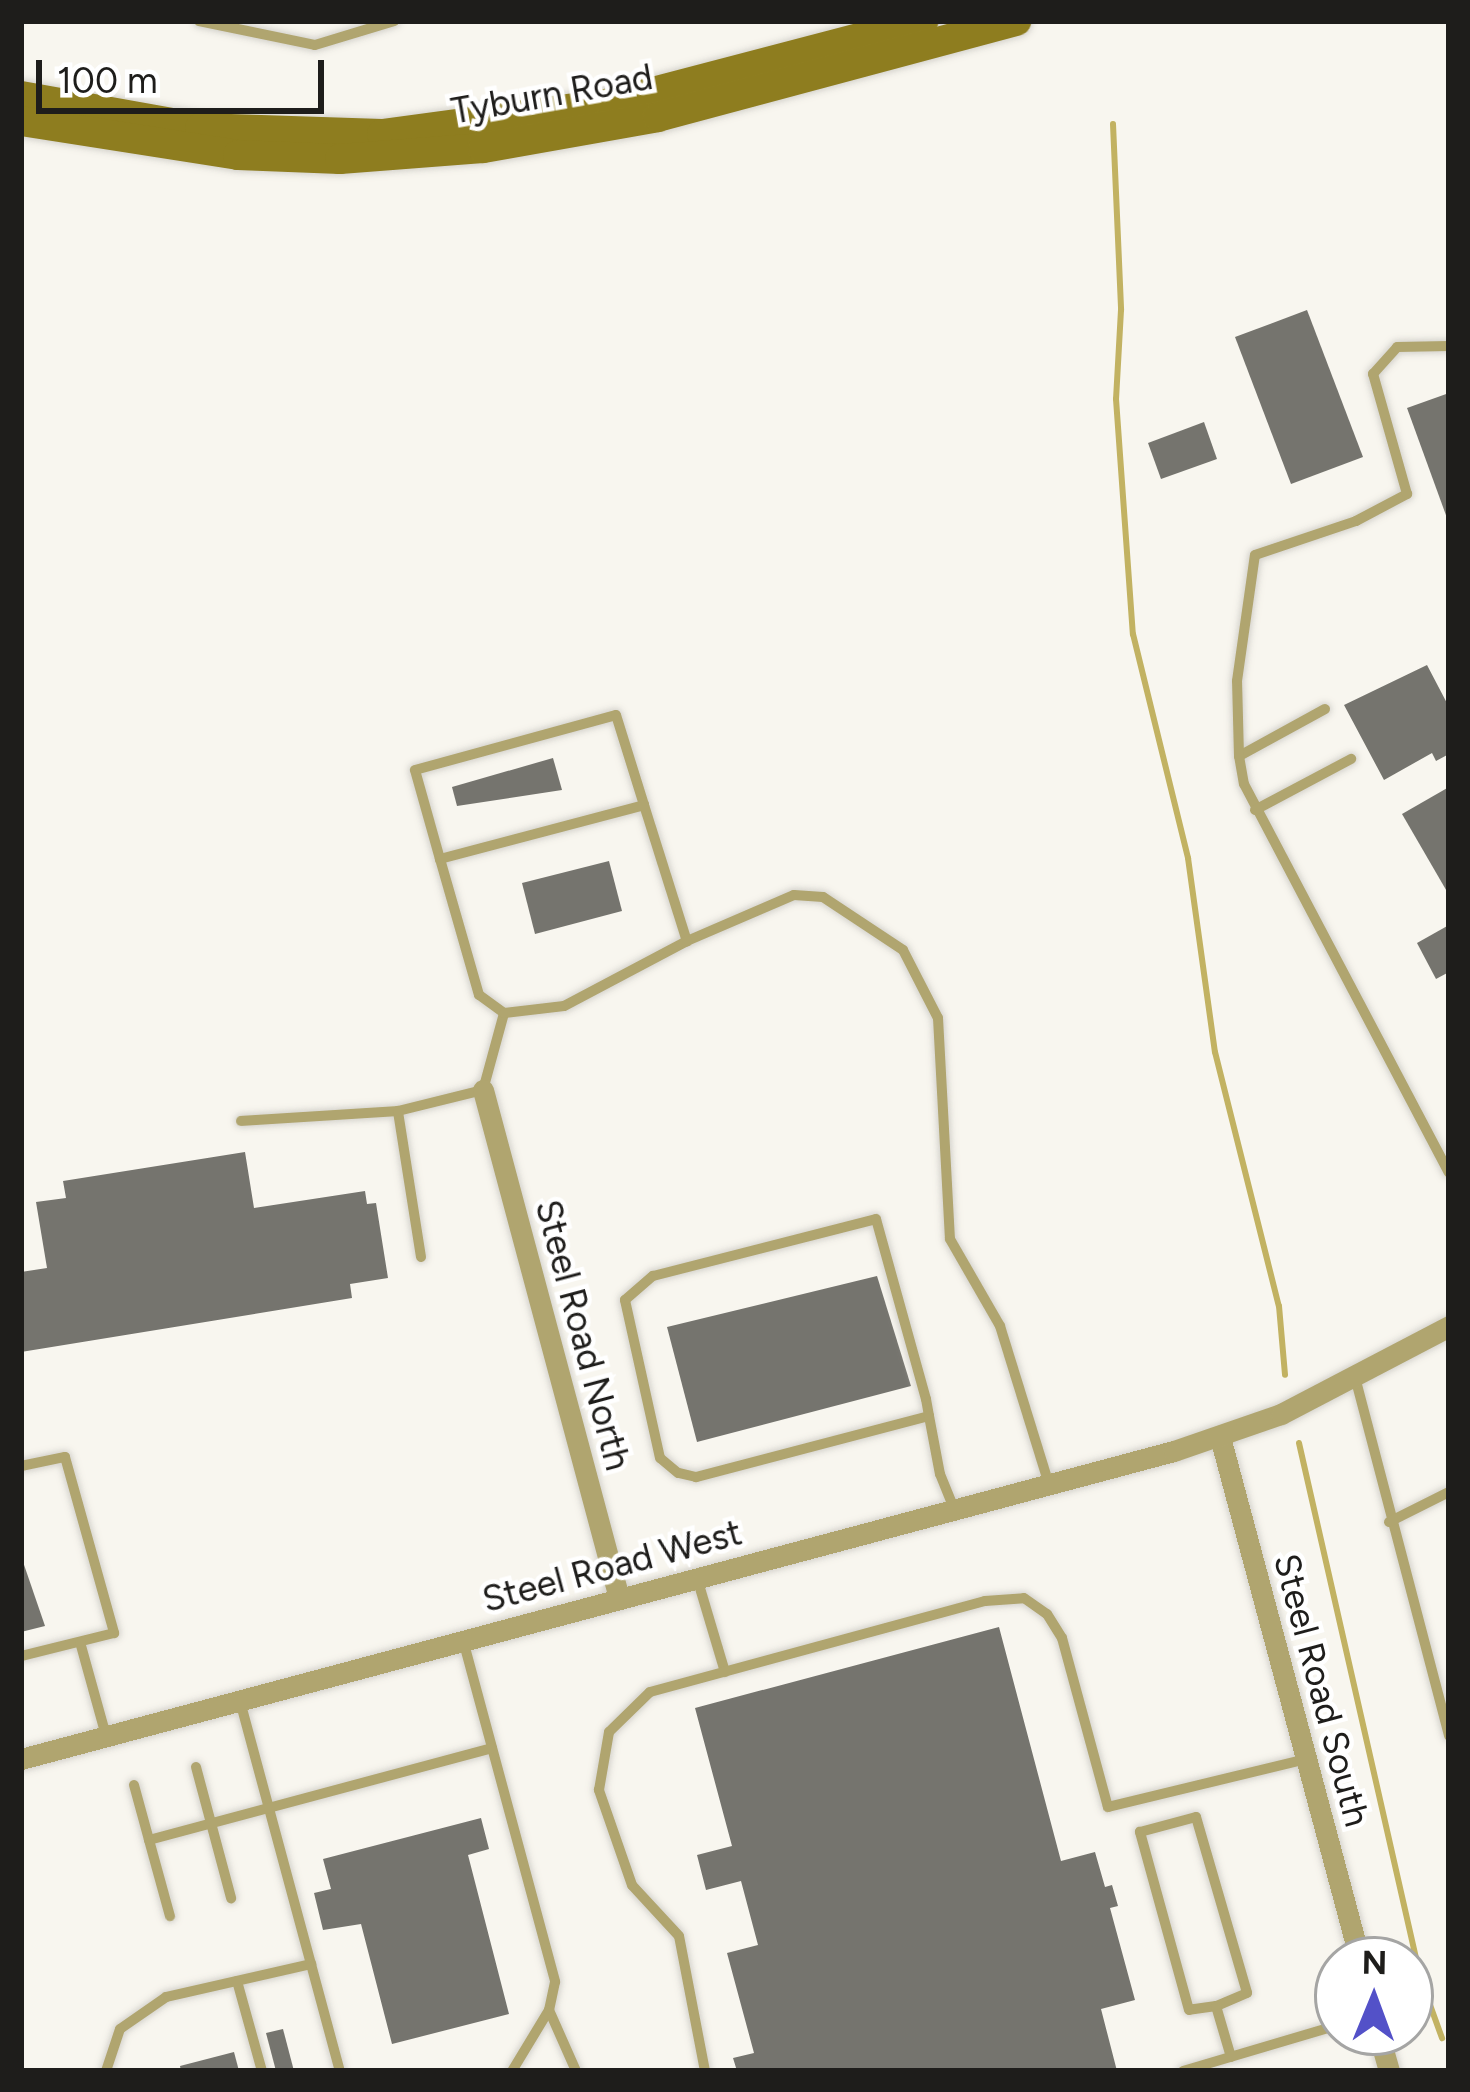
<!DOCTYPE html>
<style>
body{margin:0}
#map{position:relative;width:1470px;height:2092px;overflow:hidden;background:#f8f6ef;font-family:Figtree,sans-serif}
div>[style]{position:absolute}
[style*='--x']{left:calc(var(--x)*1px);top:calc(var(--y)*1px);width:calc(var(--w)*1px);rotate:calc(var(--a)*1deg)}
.stream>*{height:6px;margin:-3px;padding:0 3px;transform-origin:3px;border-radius:3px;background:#c2b262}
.building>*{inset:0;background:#75746e}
.roads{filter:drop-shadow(0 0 3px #d5d3cd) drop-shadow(0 0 3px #d5d3cd)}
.service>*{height:10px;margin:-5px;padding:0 5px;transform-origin:5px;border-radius:5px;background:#b0a56f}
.minor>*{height:21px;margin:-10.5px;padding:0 10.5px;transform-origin:10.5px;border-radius:10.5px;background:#b0a56f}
.secondary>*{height:30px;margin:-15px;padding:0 15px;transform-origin:15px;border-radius:15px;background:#8e7d1f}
span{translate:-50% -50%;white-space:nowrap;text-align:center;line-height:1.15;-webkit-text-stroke:9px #fff;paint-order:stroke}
.street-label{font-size:36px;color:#1e1d1b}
.frame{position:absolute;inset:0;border:24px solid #1e1d1b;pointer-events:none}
.north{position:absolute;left:1314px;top:1936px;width:120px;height:120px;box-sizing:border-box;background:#fff;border:3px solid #a5a5a4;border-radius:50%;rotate:1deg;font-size:33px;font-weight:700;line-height:48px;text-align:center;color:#1e1d1b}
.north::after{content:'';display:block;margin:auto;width:42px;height:54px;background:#5351c8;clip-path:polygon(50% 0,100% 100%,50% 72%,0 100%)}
.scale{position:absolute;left:36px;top:60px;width:288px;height:54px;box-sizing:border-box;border:6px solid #1e1d1b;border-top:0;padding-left:15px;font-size:36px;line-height:42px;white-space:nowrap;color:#1e1d1b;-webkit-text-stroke:9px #fff;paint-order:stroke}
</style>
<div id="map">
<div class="stream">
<i style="--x:1113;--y:124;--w:186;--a:87.5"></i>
<i style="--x:1121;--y:310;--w:89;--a:93.2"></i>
<i style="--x:1116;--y:399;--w:236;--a:85.9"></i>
<i style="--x:1133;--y:634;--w:231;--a:76.2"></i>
<i style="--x:1188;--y:858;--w:196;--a:82.1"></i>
<i style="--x:1215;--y:1052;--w:262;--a:75.9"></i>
<i style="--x:1279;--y:1306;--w:69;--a:85"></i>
<i style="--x:1299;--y:1443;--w:551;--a:77.2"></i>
<i style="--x:1421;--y:1980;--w:62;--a:70.1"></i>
</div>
<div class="building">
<i style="clip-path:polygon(1307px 310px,1363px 457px,1291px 484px,1235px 337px)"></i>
<i style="clip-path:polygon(1449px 393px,1449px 518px,1447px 518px,1407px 408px)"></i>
<i style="clip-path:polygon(1204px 422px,1217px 459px,1161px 479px,1148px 443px)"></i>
<i style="clip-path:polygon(1427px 665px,1449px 707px,1449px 754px,1436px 761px,1432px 753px,1384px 780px,1344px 705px)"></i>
<i style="clip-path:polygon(553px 758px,562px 790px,457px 806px,452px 787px)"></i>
<i style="clip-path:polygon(1449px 787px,1449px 895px,1402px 814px)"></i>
<i style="clip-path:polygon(609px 861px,622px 911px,535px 934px,522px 883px)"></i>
<i style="clip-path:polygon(1449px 925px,1449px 972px,1436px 979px,1417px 943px)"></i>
<i style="clip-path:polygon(245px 1152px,254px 1208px,365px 1191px,367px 1204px,376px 1203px,388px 1278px,350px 1284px,352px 1298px,21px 1352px,21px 1272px,47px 1268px,36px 1202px,66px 1198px,63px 1181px)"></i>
<i style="clip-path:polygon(877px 1276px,911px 1386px,697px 1442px,667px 1327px)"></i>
<i style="clip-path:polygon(21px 1556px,45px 1626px,21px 1632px)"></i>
<i style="clip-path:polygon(999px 1627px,1061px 1861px,1095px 1852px,1105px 1887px,1112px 1885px,1118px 1906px,1110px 1908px,1135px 2000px,1101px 2009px,1117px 2071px,737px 2071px,733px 2058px,754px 2053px,727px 1953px,758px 1945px,741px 1881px,706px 1890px,697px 1855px,732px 1846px,695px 1708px)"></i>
<i style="clip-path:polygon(481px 1818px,489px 1849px,468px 1855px,509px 2014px,392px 2044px,361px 1924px,323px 1930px,314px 1893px,331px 1889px,323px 1859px)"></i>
<i style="clip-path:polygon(283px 2029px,294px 2071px,276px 2071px,266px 2033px)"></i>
<i style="clip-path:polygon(234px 2052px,239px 2071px,181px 2071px,180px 2066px)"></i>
</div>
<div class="roads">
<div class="service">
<i style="--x:199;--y:21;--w:118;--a:11.7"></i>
<i style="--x:315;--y:45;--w:83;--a:-16.9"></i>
<i style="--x:1325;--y:709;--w:98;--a:151.3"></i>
<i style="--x:1239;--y:756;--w:28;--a:80"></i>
<i style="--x:1244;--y:784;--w:439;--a:62.2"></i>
<i style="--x:1239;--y:756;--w:75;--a:-91.5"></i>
<i style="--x:1237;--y:681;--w:127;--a:-81.9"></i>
<i style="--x:1255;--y:555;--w:107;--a:-18.6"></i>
<i style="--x:1356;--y:521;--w:58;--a:-27.9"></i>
<i style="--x:1407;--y:494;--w:125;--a:-105.8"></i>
<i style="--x:1373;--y:374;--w:36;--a:-48"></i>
<i style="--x:1397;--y:347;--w:52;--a:-1.1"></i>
<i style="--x:1255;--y:810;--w:109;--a:-28"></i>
<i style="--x:440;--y:859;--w:92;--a:-105.7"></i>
<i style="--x:415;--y:770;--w:208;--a:-15.3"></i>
<i style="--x:616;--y:715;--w:94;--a:72.7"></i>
<i style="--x:687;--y:941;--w:116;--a:-23.3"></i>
<i style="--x:794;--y:895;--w:29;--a:4"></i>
<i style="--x:823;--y:897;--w:96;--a:33.5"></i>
<i style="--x:903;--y:950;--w:76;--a:62.8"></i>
<i style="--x:938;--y:1018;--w:221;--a:86.9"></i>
<i style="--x:950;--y:1239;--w:100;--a:60.1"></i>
<i style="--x:1000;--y:1326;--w:165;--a:72.8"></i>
<i style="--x:241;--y:1121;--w:157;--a:-3.6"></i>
<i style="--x:421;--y:1257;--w:148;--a:-99"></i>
<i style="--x:398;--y:1111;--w:88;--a:-13.9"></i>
<i style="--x:483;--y:1090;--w:80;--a:-74.7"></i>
<i style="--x:504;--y:1013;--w:31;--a:-144"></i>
<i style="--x:479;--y:995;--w:141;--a:-106"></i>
<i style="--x:440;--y:859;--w:211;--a:-14.8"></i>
<i style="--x:644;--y:805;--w:143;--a:72.5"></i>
<i style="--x:687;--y:941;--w:139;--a:152.1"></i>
<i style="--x:564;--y:1006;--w:60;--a:173.3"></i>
<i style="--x:1355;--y:1377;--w:371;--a:75.3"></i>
<i style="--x:929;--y:1416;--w:241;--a:165.3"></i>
<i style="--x:696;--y:1477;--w:18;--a:-167"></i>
<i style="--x:678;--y:1473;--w:23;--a:-140"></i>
<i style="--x:660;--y:1458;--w:162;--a:-102.5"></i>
<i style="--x:625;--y:1300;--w:37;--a:-41"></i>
<i style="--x:653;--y:1276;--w:230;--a:-14.3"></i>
<i style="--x:876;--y:1219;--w:187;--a:74.5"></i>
<i style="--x:926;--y:1399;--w:17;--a:80"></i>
<i style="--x:929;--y:1416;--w:59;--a:79.3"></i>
<i style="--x:940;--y:1474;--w:38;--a:68"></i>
<i style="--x:21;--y:1466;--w:45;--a:-11.6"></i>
<i style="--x:65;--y:1457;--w:183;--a:74.4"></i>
<i style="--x:114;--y:1633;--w:96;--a:166.1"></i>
<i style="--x:1389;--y:1522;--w:67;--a:-26.6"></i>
<i style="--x:697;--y:1578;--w:98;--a:73.4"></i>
<i style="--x:463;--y:1640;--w:354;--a:74.9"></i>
<i style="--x:555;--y:1982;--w:29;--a:102"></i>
<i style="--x:549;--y:2010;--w:71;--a:121.2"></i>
<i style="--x:80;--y:1642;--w:98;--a:74.5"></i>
<i style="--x:240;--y:1701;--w:383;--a:74.9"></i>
<i style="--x:196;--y:1767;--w:136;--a:75"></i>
<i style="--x:134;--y:1785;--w:57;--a:74.7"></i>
<i style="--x:149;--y:1840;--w:355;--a:-15"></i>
<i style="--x:149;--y:1840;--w:79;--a:74.6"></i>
<i style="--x:237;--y:1981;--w:93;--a:74.5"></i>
<i style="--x:1216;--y:2006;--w:27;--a:172"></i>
<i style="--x:1189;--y:2010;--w:185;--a:-105.4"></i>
<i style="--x:1140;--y:1832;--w:58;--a:-15"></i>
<i style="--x:1196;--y:1817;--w:183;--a:73.8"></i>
<i style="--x:1247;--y:1993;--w:34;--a:157"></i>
<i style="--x:1216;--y:2006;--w:53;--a:73.6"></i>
<i style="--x:549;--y:2010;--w:67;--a:66.1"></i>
<i style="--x:106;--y:2071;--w:44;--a:-71.6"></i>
<i style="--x:120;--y:2029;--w:56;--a:-34.8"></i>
<i style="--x:166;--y:1997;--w:149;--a:-12.8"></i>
<i style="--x:705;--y:2071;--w:137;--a:-100.9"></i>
<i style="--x:679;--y:1936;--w:69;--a:-132.7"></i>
<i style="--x:632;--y:1885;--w:101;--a:-109.2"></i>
<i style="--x:599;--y:1790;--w:59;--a:-80.2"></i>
<i style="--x:609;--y:1732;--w:57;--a:-44.3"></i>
<i style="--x:650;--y:1692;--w:347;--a:-15.2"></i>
<i style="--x:985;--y:1601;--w:39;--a:-4"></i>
<i style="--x:1024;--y:1598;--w:28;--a:35"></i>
<i style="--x:1047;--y:1614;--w:28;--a:58"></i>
<i style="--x:1062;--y:1638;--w:175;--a:74.8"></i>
<i style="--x:1108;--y:1807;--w:204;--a:-13.6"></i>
<i style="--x:1183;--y:2071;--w:162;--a:-16.5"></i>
</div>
<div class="minor">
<i style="--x:483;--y:1090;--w:526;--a:75.01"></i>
<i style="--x:1220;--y:1437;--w:541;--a:75.01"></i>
<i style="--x:21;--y:1759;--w:1193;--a:-14.96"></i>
<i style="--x:1174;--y:1451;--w:113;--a:-19.1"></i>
<i style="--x:1281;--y:1414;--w:190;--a:-27.6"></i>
<i style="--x:1378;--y:2032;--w:41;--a:74.2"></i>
</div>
<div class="secondary">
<i style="--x:21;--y:96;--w:182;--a:10.1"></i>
<i style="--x:200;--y:128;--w:182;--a:1.9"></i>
<i style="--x:382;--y:134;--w:231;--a:-7.7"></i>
<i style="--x:611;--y:103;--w:323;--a:-14.7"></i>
<i style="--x:21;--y:121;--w:220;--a:8.9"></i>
<i style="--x:238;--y:155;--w:102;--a:2.2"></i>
<i style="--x:340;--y:159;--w:143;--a:-4.4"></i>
<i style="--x:483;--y:148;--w:178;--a:-10"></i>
<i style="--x:658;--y:117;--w:371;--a:-15"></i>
</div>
</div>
<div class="street-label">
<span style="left:552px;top:94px;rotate:-10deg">Tyburn Road</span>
<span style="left:583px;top:1335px;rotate:75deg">Steel Road North</span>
<span style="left:612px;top:1566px;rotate:-15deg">Steel Road West</span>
<span style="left:1322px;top:1690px;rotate:75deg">Steel Road South</span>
</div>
<div class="frame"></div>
<div class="north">N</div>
<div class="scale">100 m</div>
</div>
